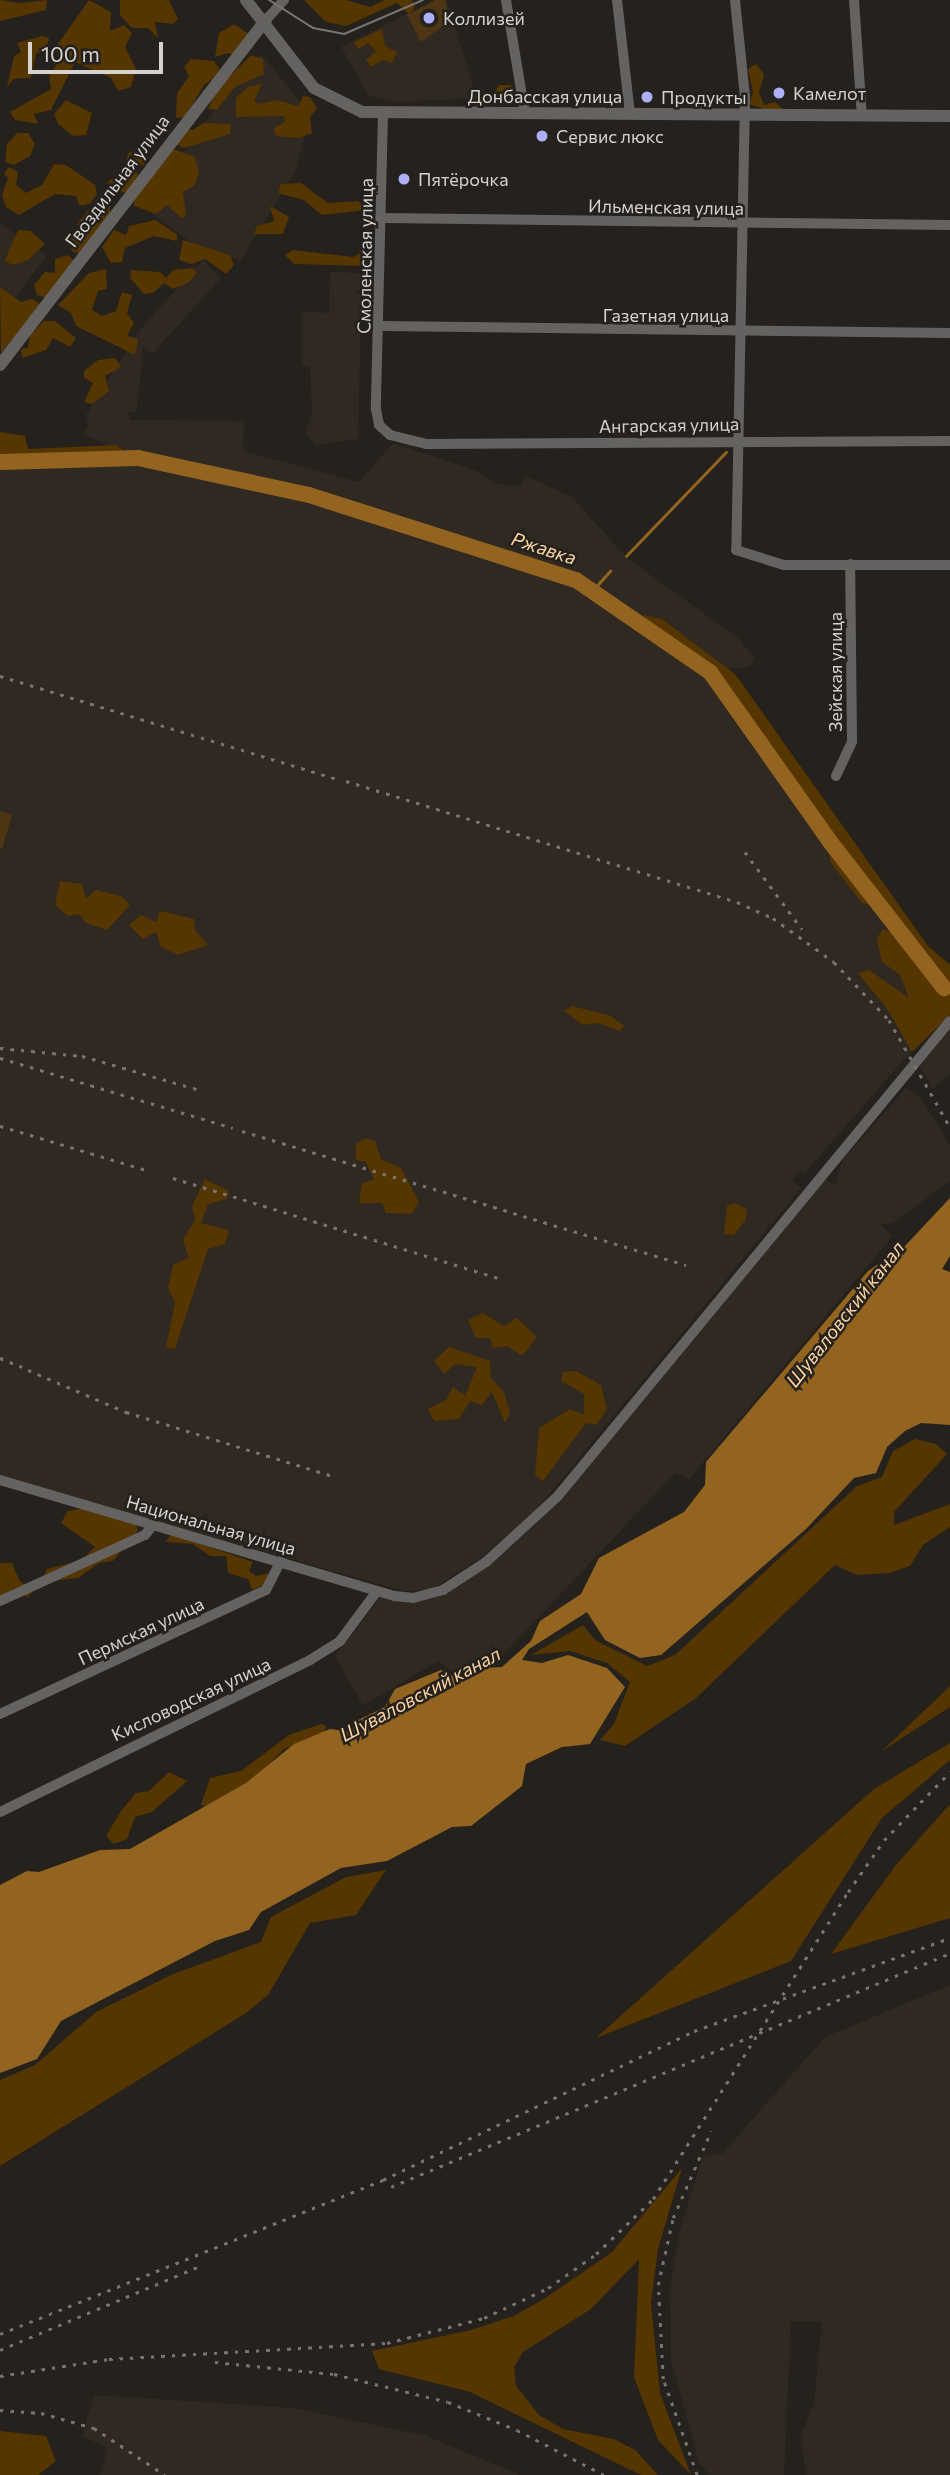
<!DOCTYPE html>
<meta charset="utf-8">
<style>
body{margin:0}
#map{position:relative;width:950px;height:2475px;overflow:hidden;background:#25211d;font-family:Commissioner,sans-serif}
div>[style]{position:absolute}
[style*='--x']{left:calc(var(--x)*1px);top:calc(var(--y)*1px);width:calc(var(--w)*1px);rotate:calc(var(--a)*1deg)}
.built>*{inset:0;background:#302921}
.green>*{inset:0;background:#553500}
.water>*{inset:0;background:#936420}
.stream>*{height:2.5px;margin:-1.25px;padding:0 1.25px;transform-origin:1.25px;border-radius:1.25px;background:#936420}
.river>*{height:16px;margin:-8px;padding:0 8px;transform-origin:8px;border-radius:8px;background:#936420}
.building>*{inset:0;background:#4e3513}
.minor>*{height:10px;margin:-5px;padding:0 5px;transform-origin:5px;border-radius:5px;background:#656361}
.tertiary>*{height:12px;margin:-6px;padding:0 6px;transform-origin:6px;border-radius:6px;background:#656361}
.tram>*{height:2px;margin:-1px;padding:0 1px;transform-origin:1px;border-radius:1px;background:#787571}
.rail>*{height:2.5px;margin-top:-1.25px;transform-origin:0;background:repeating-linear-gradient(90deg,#787571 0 3.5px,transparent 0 10.5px)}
.dots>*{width:19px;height:19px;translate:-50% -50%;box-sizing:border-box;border:4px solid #25211d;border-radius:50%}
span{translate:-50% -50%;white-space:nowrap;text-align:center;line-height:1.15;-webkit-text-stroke:5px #25211d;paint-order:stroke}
.poi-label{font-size:18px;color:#d5d2cf}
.left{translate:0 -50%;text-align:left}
.street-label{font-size:18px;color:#d5d2cf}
.water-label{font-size:19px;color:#fcd4a2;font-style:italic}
.scale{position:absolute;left:28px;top:42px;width:135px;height:32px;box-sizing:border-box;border:4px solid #d5d2cf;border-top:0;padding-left:9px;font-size:21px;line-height:24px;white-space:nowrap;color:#d5d2cf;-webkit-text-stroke:5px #25211d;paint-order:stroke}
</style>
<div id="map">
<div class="built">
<i style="clip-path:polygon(435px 0,445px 0,449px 7px,477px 98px,394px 102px,369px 96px,341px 47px)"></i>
<i style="clip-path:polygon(262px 55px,307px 110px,308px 122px,296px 170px,240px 261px,193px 244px,143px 207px,253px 58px)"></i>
<i style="clip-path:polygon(0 224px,47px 255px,8px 307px,0 301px)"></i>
<i style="clip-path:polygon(203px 260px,221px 278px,152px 354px,143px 346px,137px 411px,128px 412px,130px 420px,244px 421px,243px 451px,359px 482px,393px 443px,479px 472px,496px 484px,520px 486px,525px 476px,571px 496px,628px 559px,738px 638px,755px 659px,748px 667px,727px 669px,950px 983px,950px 1007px,805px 1173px,799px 1172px,793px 1180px,801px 1188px,538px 1508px,482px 1557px,431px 1589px,404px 1591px,0 1477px,0 457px,111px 447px,84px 434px,89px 426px,86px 415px,138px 332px)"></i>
<i style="clip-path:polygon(330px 272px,362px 273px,358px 439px,315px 445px,306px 432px,312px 412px,310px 366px,302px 366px,301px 311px,329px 313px)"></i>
<i style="clip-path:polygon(950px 1026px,950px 1074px,933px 1089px,918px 1063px)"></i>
<i style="clip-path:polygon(906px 1088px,921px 1098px,950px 1145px,950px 1181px,894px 1222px,880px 1225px,893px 1236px,689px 1479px,675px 1473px,501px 1657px,460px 1676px,438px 1661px,363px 1706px,335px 1656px,381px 1597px,408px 1602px,485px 1566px,538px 1522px,823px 1178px,835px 1186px,842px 1161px)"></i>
<i style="clip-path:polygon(950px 1985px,950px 2475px,806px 2475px,801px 2436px,814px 2403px,822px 2322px,791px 2321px,784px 2475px,709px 2475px,699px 2462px,671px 2360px,670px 2291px,679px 2234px,703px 2156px,723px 2153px,825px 2037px)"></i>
<i style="clip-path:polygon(94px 2395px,294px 2408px,427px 2436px,520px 2475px,100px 2475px,108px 2448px,82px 2436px)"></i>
</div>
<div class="green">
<i style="clip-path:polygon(0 0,19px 3px,47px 0,46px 10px,0 21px)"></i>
<i style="clip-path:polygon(89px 0,111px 12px,110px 31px,124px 25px,132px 33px,125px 47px,136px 69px,131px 87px,118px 91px,111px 78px,75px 62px,51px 110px,34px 114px,38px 124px,15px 120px,10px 112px,51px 89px,49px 76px,60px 59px,55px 48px)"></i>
<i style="clip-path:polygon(120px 0,169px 0,178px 19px,173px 24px,155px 22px,158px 38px,148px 28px,132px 28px,120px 15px)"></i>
<i style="clip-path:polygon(304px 0,346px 0,370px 7px,384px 0,412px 0,415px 8px,409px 14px,397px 3px,346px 26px,326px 22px)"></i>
<i style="clip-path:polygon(234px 24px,250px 35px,239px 58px,228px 53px,215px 57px,219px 33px)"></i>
<i style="clip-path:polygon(382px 29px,385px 46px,397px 52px,392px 63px,383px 60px,371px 67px,366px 60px,376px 51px,368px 43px,358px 49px,354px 42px)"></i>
<i style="clip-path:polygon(42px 36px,49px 38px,46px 51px,36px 53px,31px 78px,14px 79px,7px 87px,14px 56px,21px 52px,17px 43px)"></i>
<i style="clip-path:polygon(251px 55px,263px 59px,264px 74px,235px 87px,217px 110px,208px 109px,217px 89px)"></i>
<i style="clip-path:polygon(191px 59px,214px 61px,221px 72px,204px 85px,185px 117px,176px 118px,177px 93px,189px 76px,184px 67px)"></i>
<i style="clip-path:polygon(756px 64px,764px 74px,759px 93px,764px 105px,775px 102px,783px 109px,774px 112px,749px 104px,753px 93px,748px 69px)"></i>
<i style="clip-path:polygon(262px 84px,254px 101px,258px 104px,277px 100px,298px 106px,303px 96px,310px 97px,317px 108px,310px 117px,312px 133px,299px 138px,276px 136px,274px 128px,285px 122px,284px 116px,236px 117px,236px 98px,248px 87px)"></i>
<i style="clip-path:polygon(499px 85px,511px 85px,514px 94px,505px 102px,475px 107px,474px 95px,494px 93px)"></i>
<i style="clip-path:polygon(66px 100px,92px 113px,86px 135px,73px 136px,58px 124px,54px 114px)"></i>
<i style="clip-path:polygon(203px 123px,231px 124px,230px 134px,184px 148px,176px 144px,182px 129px,193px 130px)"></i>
<i style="clip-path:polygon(17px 133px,28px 133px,35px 144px,30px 156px,14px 165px,5px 162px,7px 144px)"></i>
<i style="clip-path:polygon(138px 149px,147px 155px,147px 164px,134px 167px,138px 176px,126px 193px,111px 189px,107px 183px,125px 167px,128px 153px)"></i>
<i style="clip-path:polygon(173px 149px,195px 157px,199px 172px,195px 185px,183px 192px,186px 215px,181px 218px,167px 205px,156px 214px,134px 206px,134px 196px)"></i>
<i style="clip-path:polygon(54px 164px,66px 165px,95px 185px,97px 194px,89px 205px,79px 205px,76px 196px,55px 194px,19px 215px,6px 207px,2px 195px,8px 178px,4px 174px,9px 167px,18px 172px,16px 185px,26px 193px,42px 185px)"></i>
<i style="clip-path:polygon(301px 183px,328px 203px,358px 201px,367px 210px,322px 215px,304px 200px,278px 193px,281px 184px)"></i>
<i style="clip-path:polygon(103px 192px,110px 197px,110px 215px,80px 253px,73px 252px,67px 239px,80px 231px,77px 224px)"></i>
<i style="clip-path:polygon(270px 206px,289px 217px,283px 234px,254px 234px,257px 226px,274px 221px)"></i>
<i style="clip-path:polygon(155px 220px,177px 234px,177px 241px,154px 236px,125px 248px,122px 262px,111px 263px,102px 247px,114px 230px,126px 235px,129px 226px)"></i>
<i style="clip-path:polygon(18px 230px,31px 231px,45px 244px,28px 260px,12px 265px,5px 260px)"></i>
<i style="clip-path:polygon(183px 240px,230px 255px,234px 265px,226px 274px,205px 259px,192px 264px,179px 260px)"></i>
<i style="clip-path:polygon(293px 250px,353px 257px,363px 251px,365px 266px,294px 264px,285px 255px)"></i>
<i style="clip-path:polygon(68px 255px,74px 261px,51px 300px,37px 295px,34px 285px,45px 272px,55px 273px,55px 259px)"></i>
<i style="clip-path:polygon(193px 268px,197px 273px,188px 283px,173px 289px,164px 283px,153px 293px,144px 294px,130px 278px,131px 270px,160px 272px,166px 278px,173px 270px)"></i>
<i style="clip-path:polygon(106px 269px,107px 289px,98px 291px,92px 310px,102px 316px,116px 311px,122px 292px,132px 295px,127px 313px,134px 323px,127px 336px,138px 339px,135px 355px,76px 326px,71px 313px,58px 305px,89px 273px)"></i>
<i style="clip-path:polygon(0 287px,21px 302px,32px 299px,42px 305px,1px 353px)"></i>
<i style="clip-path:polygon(44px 321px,55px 321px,76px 338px,70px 347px,53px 338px,46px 350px,22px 358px,21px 349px,28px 348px,30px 335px)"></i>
<i style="clip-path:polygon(115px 358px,121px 367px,105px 376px,109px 391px,92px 404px,84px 402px,93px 383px,84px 378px,84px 371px,98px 360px)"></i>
<i style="clip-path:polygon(0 432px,25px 436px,28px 449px,117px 445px,126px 453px,123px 459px,0 464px)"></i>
<i style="clip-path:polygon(643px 615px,662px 619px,735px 674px,928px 946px,950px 965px,950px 985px,934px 982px,879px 907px,862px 903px,831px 863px,825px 835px,716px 672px,651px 630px)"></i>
<i style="clip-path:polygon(60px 881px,82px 884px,86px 899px,96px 890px,121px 896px,130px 905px,107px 930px,86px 923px,79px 914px,68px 916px,55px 905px)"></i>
<i style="clip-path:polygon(160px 911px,194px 919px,195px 930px,208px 945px,178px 955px,161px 947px,156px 932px,143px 939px,129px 925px,141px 915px,156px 922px)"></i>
<i style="clip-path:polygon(883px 929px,896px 935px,934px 986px,950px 988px,950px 1015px,912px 1052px,888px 1010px,858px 973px,869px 970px,909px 998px,900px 975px,882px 962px,877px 938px)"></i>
<i style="clip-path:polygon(572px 1006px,611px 1016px,624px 1026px,620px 1031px,599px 1023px,583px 1025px,564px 1011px)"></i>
<i style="clip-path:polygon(366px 1138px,375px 1141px,381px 1159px,401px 1168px,419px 1202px,412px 1214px,386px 1213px,382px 1203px,359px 1203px,362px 1183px,374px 1180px,366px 1162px,356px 1160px,356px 1144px)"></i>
<i style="clip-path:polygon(205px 1179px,229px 1191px,227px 1199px,208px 1204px,201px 1223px,229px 1230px,225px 1244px,208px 1249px,175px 1349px,166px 1347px,175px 1302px,168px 1288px,173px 1265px,189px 1258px,183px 1240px,195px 1220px,192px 1206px)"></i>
<i style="clip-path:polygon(735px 1203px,747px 1209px,746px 1219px,734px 1235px,724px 1234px,727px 1206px)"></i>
<i style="clip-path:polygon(483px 1313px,504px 1326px,517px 1318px,537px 1337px,522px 1356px,508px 1346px,493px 1348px,490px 1338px,476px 1338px,468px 1320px)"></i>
<i style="clip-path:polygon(449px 1347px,490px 1361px,491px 1378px,504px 1392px,510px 1414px,505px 1423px,492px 1392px,482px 1405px,470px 1401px,459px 1419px,434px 1421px,428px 1409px,446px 1400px,453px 1387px,465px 1396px,477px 1367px,455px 1364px,444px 1374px,434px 1361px)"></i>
<i style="clip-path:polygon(576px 1371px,601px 1385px,607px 1409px,596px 1425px,586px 1423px,543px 1481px,535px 1475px,539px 1428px,570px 1409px,584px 1415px,584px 1394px,561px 1381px,563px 1372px)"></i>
<i style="clip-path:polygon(915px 1439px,936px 1444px,947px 1454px,894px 1512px,894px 1525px,950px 1504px,950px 1527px,923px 1545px,910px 1566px,889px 1573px,857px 1575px,835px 1565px,696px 1698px,625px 1746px,600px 1740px,614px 1724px,630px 1682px,607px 1663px,570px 1651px,531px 1655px,583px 1625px,595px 1640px,647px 1666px,675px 1655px,857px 1486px,882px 1477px,893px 1451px)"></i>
<i style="clip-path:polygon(85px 1508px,136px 1525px,138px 1531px,113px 1561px,99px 1563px,78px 1578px,51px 1581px,44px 1575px,47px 1569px,81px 1560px,95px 1547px,61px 1523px,68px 1511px)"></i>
<i style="clip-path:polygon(171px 1534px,253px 1562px,249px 1571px,256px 1576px,269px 1573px,266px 1584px,252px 1590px,248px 1579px,228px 1573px,226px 1556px,210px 1556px,193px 1544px,166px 1542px)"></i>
<i style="clip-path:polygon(0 1563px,12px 1563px,19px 1580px,33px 1592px,27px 1597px,14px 1588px,0 1604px)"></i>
<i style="clip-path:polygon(950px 1686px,950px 1707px,882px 1751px)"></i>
<i style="clip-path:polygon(321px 1724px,326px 1726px,324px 1734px,284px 1749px,251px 1782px,210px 1807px,201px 1805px,210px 1778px,241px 1771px,289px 1735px)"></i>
<i style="clip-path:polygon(950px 1743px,950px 1760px,882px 1818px,791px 1961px,596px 2038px,874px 1789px)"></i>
<i style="clip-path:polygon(169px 1772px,187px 1781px,152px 1812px,135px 1817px,127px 1839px,114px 1844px,106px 1836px,121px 1811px,136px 1793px,149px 1791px)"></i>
<i style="clip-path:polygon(950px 1804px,950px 1918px,831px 1954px,896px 1865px)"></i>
<i style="clip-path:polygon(386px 1870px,356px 1915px,310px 1923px,268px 1995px,246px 2013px,0 2166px,0 2080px,35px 2065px,96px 2012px,173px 1974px,261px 1942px,271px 1917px,346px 1877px)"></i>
<i style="clip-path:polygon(682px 2168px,658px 2249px,651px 2303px,660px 2393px,691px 2475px,658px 2440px,634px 2377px,639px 2259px,591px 2309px,523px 2352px,514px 2367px,516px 2386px,539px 2415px,563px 2429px,614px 2439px,635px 2450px,658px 2475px,641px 2475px,470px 2392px,379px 2369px,372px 2351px,471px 2330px,514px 2316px,547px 2297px,612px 2252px)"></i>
<i style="clip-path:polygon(0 2431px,46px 2436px,56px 2461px,38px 2475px,0 2475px)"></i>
</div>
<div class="water">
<i style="clip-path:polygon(950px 1198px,950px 1256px,942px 1269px,950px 1272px,950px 1425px,921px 1423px,905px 1431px,887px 1447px,876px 1473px,854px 1478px,806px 1529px,661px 1655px,640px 1658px,605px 1640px,587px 1612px,529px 1649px,522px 1660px,542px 1663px,568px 1655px,607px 1668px,625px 1687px,590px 1744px,562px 1747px,526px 1764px,522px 1786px,471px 1826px,452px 1827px,387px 1861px,341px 1868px,261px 1912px,249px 1930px,215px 1941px,61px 2021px,37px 2059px,0 2073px,0 1885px,27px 1871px,39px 1872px,100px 1850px,130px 1849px,246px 1783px,294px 1744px,330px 1729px,351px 1732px,356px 1721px,385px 1707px,395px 1689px,441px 1670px,458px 1679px,481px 1668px,502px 1667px,531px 1641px,540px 1621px,581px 1594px,599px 1558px,684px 1512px,705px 1485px,706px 1462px,868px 1271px,904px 1247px)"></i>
</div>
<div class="stream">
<i style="--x:626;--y:556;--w:144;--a:-46.1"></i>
<i style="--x:592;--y:591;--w:27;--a:-48"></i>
</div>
<div class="river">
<i style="--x:0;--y:462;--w:138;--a:-1.7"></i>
<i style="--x:138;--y:458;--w:175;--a:12.2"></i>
<i style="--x:309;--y:495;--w:280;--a:17.7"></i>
<i style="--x:576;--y:580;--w:163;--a:34.5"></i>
<i style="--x:710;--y:672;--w:209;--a:54.7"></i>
<i style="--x:831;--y:843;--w:184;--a:52.1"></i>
</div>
<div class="building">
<i style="clip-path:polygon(435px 0,445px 0,450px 21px,421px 42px,407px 15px)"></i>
<i style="clip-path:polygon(0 811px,12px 815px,2px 849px,0 848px)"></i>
</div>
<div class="minor">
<i style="--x:506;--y:0;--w:115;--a:80.5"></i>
<i style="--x:617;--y:0;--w:115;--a:83.5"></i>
<i style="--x:735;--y:0;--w:98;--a:84.1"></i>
<i style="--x:745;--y:97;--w:453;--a:91.1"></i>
<i style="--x:736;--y:550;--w:50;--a:17.4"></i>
<i style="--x:784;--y:565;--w:166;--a:0"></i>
<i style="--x:854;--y:0;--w:116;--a:86.1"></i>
<i style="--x:266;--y:20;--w:27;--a:-48"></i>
<i style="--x:383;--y:113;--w:296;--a:91.4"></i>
<i style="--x:376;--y:409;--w:16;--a:79"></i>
<i style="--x:379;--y:425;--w:15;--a:42"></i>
<i style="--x:390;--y:435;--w:37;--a:14"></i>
<i style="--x:426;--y:444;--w:524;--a:-0.33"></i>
<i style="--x:381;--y:218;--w:569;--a:0.7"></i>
<i style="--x:382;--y:326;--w:568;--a:0.71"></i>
<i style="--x:836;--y:776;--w:38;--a:-65"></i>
<i style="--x:852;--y:741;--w:177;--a:-90.6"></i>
<i style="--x:0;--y:1480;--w:412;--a:16.4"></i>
<i style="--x:395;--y:1596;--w:18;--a:6"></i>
<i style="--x:413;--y:1598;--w:31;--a:-15"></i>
<i style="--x:443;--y:1590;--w:51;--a:-33.1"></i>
<i style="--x:486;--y:1562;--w:96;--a:-42.5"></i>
<i style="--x:557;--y:1497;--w:617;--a:-50.46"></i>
<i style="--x:0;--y:1601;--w:159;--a:-24.5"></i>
<i style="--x:145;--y:1535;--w:13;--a:-51"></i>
<i style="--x:0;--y:1714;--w:293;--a:-25"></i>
<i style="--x:266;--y:1590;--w:33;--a:-63"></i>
<i style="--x:0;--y:1812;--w:345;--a:-26.1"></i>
<i style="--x:310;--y:1660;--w:36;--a:-32"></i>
<i style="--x:340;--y:1641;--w:62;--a:-53.5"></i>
</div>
<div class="tertiary">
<i style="--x:246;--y:0;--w:111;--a:52.3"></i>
<i style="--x:314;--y:88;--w:54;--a:26.6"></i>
<i style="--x:362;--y:112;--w:588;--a:0.39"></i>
<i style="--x:0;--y:365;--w:436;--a:-52.4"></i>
</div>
<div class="tram">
<i style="--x:269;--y:0;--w:52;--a:32.5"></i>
<i style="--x:313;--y:28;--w:32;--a:11"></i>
<i style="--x:344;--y:34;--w:86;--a:-23.3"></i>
</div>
<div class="rail">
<i style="--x:0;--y:676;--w:352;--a:17"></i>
<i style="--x:346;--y:781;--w:409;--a:17.2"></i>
<i style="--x:737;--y:902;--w:39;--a:24"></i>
<i style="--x:773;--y:918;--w:75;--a:35.8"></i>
<i style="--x:834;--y:962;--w:80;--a:46.5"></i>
<i style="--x:889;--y:1020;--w:123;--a:60.3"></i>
<i style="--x:745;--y:852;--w:96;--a:53.5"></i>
<i style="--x:0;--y:1048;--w:82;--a:5.6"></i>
<i style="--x:82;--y:1056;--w:126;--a:16.1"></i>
<i style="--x:0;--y:1058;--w:243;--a:16.7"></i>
<i style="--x:0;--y:1126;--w:157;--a:16.7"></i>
<i style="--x:242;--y:1131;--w:464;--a:16.8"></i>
<i style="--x:173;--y:1178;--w:344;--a:17.1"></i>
<i style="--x:0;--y:1358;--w:24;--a:22"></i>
<i style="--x:28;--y:1370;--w:107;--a:23.2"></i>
<i style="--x:126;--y:1412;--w:214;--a:17.2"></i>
<i style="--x:391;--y:2187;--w:606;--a:-22.71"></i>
<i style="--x:0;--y:2334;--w:413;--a:-21.9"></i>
<i style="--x:383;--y:2180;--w:345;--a:-25.6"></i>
<i style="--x:694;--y:2031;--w:272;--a:-20"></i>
<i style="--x:0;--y:2350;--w:214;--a:-22.8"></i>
<i style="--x:215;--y:2362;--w:120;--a:5.8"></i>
<i style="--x:334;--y:2374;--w:117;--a:13.8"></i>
<i style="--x:448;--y:2402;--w:74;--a:22.1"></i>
<i style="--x:517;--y:2430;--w:98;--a:27.3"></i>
<i style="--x:0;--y:2376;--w:110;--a:-8.9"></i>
<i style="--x:109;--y:2359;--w:278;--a:-3.3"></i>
<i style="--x:387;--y:2343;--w:100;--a:-14.5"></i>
<i style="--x:484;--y:2318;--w:71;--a:-25.1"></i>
<i style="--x:548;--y:2288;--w:59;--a:-35.3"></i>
<i style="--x:596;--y:2254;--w:79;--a:-44"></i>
<i style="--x:653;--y:2199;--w:364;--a:-57.6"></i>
<i style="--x:848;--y:1892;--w:63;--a:-55.3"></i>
<i style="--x:884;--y:1840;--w:95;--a:-45.9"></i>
<i style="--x:0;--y:2410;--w:41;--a:4.2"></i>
<i style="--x:41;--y:2413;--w:55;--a:15.8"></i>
<i style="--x:94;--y:2428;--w:85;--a:33.5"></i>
<i style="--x:697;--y:2475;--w:102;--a:-109.5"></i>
<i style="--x:663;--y:2379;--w:94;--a:-93"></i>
<i style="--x:658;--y:2285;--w:69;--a:-77.4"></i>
<i style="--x:673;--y:2218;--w:95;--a:-66.4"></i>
</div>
<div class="dots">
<i style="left:429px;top:18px;background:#adaffb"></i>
<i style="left:779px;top:93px;background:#adaffb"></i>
<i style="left:647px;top:97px;background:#adaffb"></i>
<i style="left:542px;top:136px;background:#adaffb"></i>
<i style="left:404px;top:179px;background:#adaffb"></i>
</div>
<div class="poi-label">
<span class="left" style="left:443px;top:18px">Коллизей</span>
<span class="left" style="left:793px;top:93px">Камелот</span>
<span class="left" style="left:661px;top:97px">Продукты</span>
<span class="left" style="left:556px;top:136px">Сервис люкс</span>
<span class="left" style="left:418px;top:179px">Пятёрочка</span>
</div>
<div class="street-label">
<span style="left:545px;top:96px">Донбасская улица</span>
<span style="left:117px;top:181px;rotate:-53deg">Гвоздильная улица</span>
<span style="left:666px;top:207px;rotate:1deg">Ильменская улица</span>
<span style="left:365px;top:256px;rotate:-89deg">Смоленская улица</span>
<span style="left:666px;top:315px">Газетная улица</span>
<span style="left:669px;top:425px;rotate:-1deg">Ангарская улица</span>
<span style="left:835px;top:672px;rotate:-90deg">Зейская улица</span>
<span style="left:211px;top:1525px;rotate:16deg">Национальная улица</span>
<span style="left:141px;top:1631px;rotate:-25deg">Пермская улица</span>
<span style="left:191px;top:1699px;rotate:-25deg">Кисловодская улица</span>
</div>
<div class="water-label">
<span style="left:544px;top:548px;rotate:18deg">Ржавка</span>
<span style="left:845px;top:1314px;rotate:-52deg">Шуваловский канал</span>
<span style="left:420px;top:1694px;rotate:-28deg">Шуваловский канал</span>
</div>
<div class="scale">100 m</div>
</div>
